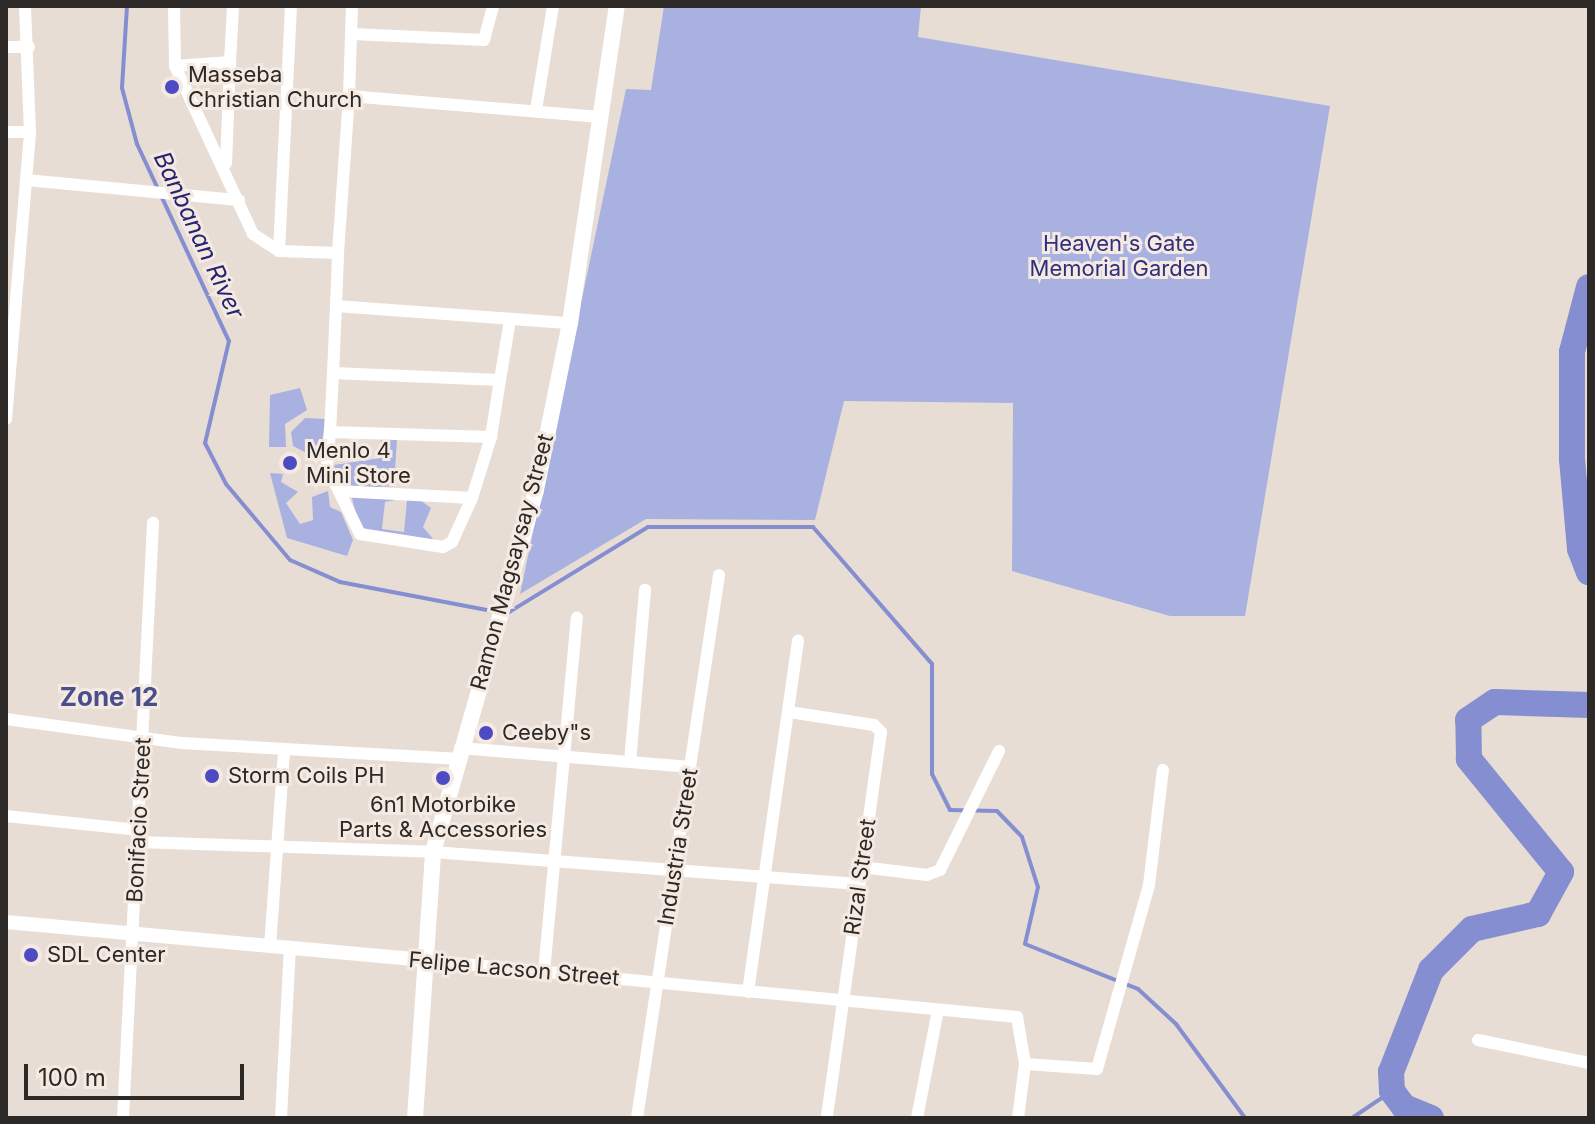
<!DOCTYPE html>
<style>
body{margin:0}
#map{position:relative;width:1595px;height:1124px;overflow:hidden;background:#e7ddd5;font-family:Inter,sans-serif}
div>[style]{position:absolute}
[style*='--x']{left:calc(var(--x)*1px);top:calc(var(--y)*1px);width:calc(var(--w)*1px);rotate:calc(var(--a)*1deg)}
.green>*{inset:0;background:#a9b1e1}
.stream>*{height:4px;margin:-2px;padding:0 2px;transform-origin:2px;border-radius:2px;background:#858ed0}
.river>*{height:26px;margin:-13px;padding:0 13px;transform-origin:13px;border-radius:13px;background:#858ed0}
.minor>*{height:12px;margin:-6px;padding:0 6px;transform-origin:6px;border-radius:6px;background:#fff}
.tertiary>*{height:14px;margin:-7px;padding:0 7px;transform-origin:7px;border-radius:7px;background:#fff}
.secondary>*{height:16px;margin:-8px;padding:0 8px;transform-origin:8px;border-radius:8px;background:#fff}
.dots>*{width:22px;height:22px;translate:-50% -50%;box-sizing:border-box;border:4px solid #f5eae2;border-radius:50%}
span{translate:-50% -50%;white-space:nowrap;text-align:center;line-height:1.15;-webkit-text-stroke:6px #f5eae2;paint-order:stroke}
.poi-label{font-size:22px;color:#2d2926}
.left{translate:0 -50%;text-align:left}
.park-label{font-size:22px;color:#30307e}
.street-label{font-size:22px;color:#2d2926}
.water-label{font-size:24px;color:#262371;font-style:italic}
.quarter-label{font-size:26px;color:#494f8c;font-weight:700}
.frame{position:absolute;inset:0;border:8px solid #2d2926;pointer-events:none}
.scale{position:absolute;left:24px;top:1064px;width:220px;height:36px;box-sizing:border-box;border:4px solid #2d2926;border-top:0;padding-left:10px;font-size:24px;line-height:28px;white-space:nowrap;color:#2d2926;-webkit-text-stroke:6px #f5eae2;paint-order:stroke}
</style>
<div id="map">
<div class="green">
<i style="clip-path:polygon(664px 6px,921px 6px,918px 37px,1330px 106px,1245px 616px,1170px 616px,1012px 571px,1013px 403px,844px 401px,815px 520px,646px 519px,520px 594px,626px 89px,651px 90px)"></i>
<i style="clip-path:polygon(300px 388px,307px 410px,285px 424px,286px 447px,269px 447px,270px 395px)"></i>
<i style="clip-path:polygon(305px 418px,325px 419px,320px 460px,293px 446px,291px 432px)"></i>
<i style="clip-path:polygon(381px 436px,397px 439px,394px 486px,341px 489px,334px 465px,381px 458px)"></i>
<i style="clip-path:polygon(270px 473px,283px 474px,281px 482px,298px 492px,286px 503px,300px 524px,313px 520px,312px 497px,328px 491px,330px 507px,341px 512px,353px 540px,347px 556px,287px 538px)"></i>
<i style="clip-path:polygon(351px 495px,405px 498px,385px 502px,382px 529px,404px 532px,407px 500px,420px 500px,431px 508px,423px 527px,434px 540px,361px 532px)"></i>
</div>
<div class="stream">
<i style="--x:127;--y:6;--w:82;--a:93.5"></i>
<i style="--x:122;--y:88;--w:58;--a:75"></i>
<i style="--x:137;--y:144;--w:217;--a:65"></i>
<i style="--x:229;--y:341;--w:105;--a:103.2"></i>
<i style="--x:205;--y:443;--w:46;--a:62.9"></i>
<i style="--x:226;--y:484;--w:99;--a:49.9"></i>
<i style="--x:290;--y:560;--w:55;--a:23.7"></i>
<i style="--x:340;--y:582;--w:160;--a:10.8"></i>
<i style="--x:506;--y:614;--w:167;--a:-31.5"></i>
<i style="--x:648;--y:527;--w:165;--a:0"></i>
<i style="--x:813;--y:527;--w:181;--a:49"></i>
<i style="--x:932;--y:664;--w:110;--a:90"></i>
<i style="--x:932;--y:774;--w:40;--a:63.4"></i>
<i style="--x:950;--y:810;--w:47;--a:1.2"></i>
<i style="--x:997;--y:811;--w:36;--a:46"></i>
<i style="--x:1022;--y:837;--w:52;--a:72.3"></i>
<i style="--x:1038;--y:887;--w:58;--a:102.8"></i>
<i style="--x:1025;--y:944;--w:122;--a:21.7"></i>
<i style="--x:1138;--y:989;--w:52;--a:42.6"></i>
<i style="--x:1176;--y:1024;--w:117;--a:53.7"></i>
<i style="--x:1352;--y:1118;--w:48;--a:-34"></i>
</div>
<div class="river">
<i style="--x:1589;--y:287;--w:67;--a:104.7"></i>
<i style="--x:1572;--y:352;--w:107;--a:90"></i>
<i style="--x:1572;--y:459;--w:90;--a:84.9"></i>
<i style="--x:1580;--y:549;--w:25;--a:69"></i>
<i style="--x:1431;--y:1118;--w:29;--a:-158"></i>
<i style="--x:1404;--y:1107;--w:20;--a:-127"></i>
<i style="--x:1392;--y:1091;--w:19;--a:-93"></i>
<i style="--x:1391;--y:1072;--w:110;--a:-68.6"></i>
<i style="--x:1431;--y:970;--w:58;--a:-45"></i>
<i style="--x:1472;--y:929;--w:68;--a:-12.8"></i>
<i style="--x:1538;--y:914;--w:48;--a:-61.3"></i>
<i style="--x:1561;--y:872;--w:146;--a:-129.2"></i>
<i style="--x:1469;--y:759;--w:39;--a:-91"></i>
<i style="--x:1468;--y:720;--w:32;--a:-34"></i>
<i style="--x:1495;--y:702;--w:94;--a:1.8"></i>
</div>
<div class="minor">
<i style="--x:174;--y:6;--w:60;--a:89"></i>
<i style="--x:175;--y:66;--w:185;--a:65.1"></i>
<i style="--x:253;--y:234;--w:31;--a:33"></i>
<i style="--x:291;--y:6;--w:245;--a:92.8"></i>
<i style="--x:279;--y:251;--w:59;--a:1.9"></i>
<i style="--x:352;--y:34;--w:132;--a:2.6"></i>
<i style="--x:484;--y:40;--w:35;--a:-75"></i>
<i style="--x:6;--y:47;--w:23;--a:0"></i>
<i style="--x:175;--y:66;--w:55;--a:-4.2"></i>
<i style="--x:230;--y:62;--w:56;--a:-86.9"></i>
<i style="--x:349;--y:96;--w:90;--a:-88.1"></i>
<i style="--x:536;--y:110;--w:105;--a:-80.7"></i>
<i style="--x:6;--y:132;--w:24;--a:0"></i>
<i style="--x:226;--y:163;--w:101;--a:-87.7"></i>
<i style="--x:26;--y:180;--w:214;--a:5.4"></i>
<i style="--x:336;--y:306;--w:235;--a:4.2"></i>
<i style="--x:333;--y:373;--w:167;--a:2.4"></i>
<i style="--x:500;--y:380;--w:58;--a:99"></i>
<i style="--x:491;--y:437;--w:161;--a:-178.2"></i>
<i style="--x:330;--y:432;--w:59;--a:-87.1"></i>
<i style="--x:333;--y:373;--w:67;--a:-87.4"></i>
<i style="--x:336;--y:306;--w:53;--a:-87.8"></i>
<i style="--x:338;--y:253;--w:157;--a:-86"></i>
<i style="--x:349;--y:96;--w:252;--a:4.8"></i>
<i style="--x:500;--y:380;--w:61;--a:-80.5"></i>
<i style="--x:6;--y:419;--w:288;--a:-85.2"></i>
<i style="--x:30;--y:132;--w:126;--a:-92.3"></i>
<i style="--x:330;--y:432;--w:38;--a:95"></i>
<i style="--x:327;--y:470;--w:24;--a:60"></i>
<i style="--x:339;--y:491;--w:133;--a:3"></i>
<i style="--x:472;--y:498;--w:64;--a:-72.7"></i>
<i style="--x:339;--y:491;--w:48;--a:64"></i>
<i style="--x:360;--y:534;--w:84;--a:8.9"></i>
<i style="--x:443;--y:547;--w:10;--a:-29"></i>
<i style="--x:452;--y:542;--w:48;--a:-65.6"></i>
<i style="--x:789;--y:712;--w:86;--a:8.7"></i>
<i style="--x:874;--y:725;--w:10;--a:45"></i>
<i style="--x:881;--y:732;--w:390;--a:98"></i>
<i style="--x:6;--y:719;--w:178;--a:7.8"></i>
<i style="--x:182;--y:743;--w:275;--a:3.3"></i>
<i style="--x:460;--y:748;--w:231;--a:4.7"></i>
<i style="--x:630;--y:762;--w:173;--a:-85"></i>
<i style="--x:6;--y:816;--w:135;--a:6"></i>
<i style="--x:138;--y:842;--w:295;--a:1.9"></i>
<i style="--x:433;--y:852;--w:427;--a:4.3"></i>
<i style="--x:862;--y:867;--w:65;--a:7"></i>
<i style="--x:927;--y:875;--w:14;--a:-21"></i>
<i style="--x:940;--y:870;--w:133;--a:-63.6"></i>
<i style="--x:270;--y:947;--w:196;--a:-85.9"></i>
<i style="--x:421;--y:960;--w:599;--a:5.46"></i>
<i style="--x:1017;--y:1017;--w:48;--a:80.3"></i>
<i style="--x:1025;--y:1064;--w:54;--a:97.4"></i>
<i style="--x:544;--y:972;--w:356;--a:-84.7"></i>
<i style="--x:748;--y:992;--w:355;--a:-81.9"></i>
<i style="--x:1478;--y:1040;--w:113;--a:11.7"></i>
<i style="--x:1025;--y:1064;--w:72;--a:4"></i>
<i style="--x:1097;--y:1069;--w:191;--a:-74.2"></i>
<i style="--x:1149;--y:885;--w:116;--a:-83.1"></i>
<i style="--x:123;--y:1118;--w:596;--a:-87.11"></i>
<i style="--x:281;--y:1118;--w:170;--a:-87"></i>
<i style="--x:637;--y:1118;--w:549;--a:-81.41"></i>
<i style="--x:917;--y:1118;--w:110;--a:-79"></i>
</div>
<div class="tertiary">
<i style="--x:6;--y:922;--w:417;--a:5.2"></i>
</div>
<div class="secondary">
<i style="--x:415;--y:1118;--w:267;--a:-86.1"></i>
<i style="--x:433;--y:852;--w:376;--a:-74.1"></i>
<i style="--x:536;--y:490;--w:170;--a:-78.5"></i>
<i style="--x:570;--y:323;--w:320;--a:-81.6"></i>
</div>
<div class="dots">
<i style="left:172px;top:87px;background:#4c4bc1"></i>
<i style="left:290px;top:463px;background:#4c4bc1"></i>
<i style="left:486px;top:733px;background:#4c4bc1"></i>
<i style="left:212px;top:776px;background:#4c4bc1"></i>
<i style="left:443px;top:778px;background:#4c4bc1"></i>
<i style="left:31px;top:955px;background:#4c4bc1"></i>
</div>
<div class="poi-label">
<span class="left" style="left:188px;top:87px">Masseba<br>Christian Church</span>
<span class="left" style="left:306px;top:463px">Menlo 4<br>Mini Store</span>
<span class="left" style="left:502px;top:733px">Ceeby"s</span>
<span class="left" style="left:228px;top:776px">Storm Coils PH</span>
<span style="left:443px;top:817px">6n1 Motorbike<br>Parts &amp; Accessories</span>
<span class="left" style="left:47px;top:955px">SDL Center</span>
</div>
<div class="park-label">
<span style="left:1119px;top:256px">Heaven's Gate<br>Memorial Garden</span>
</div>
<div class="street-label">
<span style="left:512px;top:562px;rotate:-75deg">Ramon Magsaysay Street</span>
<span style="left:139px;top:820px;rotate:-87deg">Bonifacio Street</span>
<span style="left:678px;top:847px;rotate:-81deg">Industria Street</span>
<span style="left:860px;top:877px;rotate:-82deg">Rizal Street</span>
<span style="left:514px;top:969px;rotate:5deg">Felipe Lacson Street</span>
</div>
<div class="water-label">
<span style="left:199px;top:235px;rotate:65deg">Banbanan River</span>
</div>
<div class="quarter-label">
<span style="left:109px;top:697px">Zone 12</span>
</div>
<div class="frame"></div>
<div class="scale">100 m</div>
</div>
